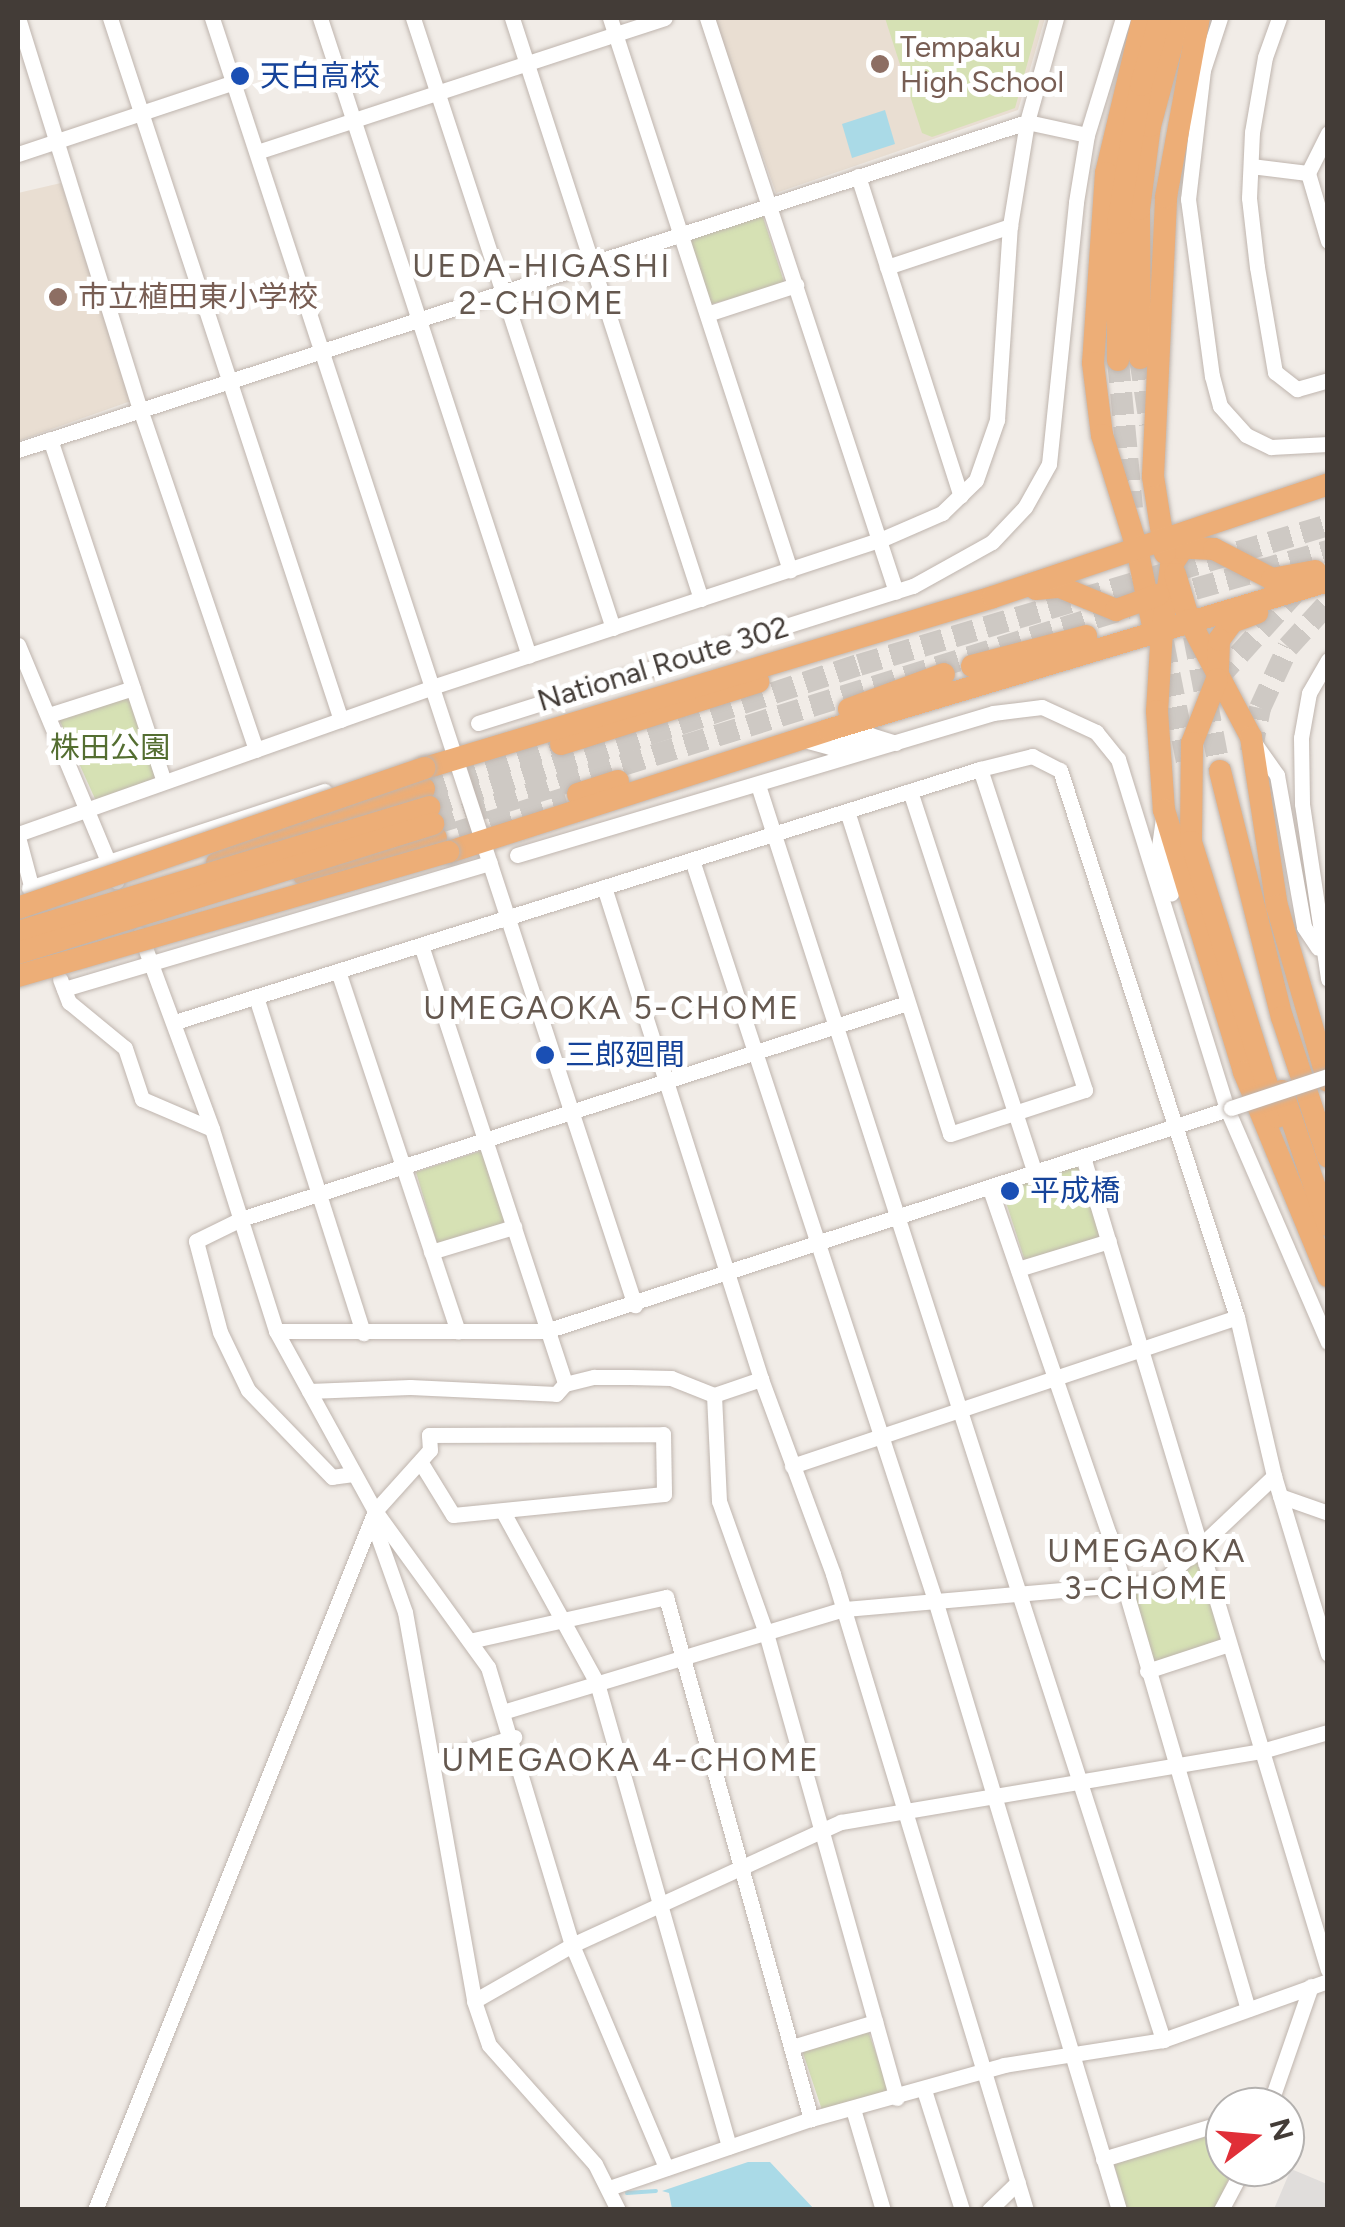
<!DOCTYPE html>
<meta charset="utf-8">
<style>
body{margin:0}
#map{position:relative;width:1345px;height:2227px;overflow:hidden;background:#f1ece7;font-family:Figtree,"Noto Sans JP",sans-serif}
div>[style]{position:absolute}
[style*='--x']{left:calc(var(--x)*1px);top:calc(var(--y)*1px);width:calc(var(--w)*1px);rotate:calc(var(--a)*1deg)}
.education>*{inset:0;background:#e9ded2}
.green>*{inset:0;background:#d6e1b4}
.parking>*{inset:0;background:#e0dddb}
.water>*{inset:0;background:#aadae7}
.stream>*{height:4px;margin:-2px;padding:0 2px;transform-origin:2px;border-radius:2px;background:#aadae7}
.highway-tunnel>*{height:22px;margin-top:-11px;transform-origin:0;background:repeating-linear-gradient(90deg,#cec9c4 0 22px,transparent 0 33px)}
.roads{filter:drop-shadow(0 0 2px #bfb5ae) drop-shadow(0 0 2px #bfb5ae)}
.minor>*{height:15px;margin:-7.5px;padding:0 7.5px;transform-origin:7.5px;border-radius:7.5px;background:#fff}
.highway>*{height:22px;margin:-11px;padding:0 11px;transform-origin:11px;border-radius:11px;background:#edae77}
.bridges{filter:drop-shadow(0 0 2px #bfb5ae) drop-shadow(0 0 2px #bfb5ae)}
.minor-bridge>*{height:15px;margin:-7.5px;padding:0 7.5px;transform-origin:7.5px;border-radius:7.5px;background:#fff}
.highway-bridge>*{height:22px;margin:-11px;padding:0 11px;transform-origin:11px;border-radius:11px;background:#edae77}
.dots>*{width:28px;height:28px;translate:-50% -50%;box-sizing:border-box;border:5px solid #fff;border-radius:50%}
span{translate:-50% -50%;white-space:nowrap;text-align:center;line-height:1.15;-webkit-text-stroke:10px #fff;paint-order:stroke}
.education-label{font-size:30px;color:#785e54}
.left{translate:0 -50%;text-align:left}
.transit-label{font-size:30px;color:#164399}
.street-label{font-size:30px;color:#433c37}
.park-label{font-size:30px;color:#546e31}
.neighbourhood-label{font-size:32px;color:#65584f;letter-spacing:2.5px}
.frame{position:absolute;inset:0;border:20px solid #433c37;pointer-events:none}
.north{position:absolute;left:1205px;top:2087px;width:100px;height:100px;box-sizing:border-box;background:#fff;border:2px solid #b4b1af;border-radius:50%;rotate:74deg;font-size:28px;font-weight:700;line-height:40px;text-align:center;color:#433c37}
.north::after{content:'';display:block;margin:auto;width:35px;height:45px;background:#e02f38;clip-path:polygon(50% 0,100% 100%,50% 72%,0 100%)}
</style>
<div id="map">
<div class="education">
<i style="clip-path:polygon(714px 18px,1045px 18px,1018px 110px,776px 193px)"></i>
<i style="clip-path:polygon(61px 183px,131px 401px,18px 441px,18px 193px)"></i>
</div>
<div class="green">
<i style="clip-path:polygon(885px 18px,1040px 18px,1015px 108px,932px 137px,922px 133px)"></i>
<i style="clip-path:polygon(762px 214px,785px 285px,707px 305px,689px 236px)"></i>
<i style="clip-path:polygon(130px 693px,159px 779px,96px 801px,58px 717px)"></i>
<i style="clip-path:polygon(484px 1150px,509px 1224px,438px 1246px,416px 1172px)"></i>
<i style="clip-path:polygon(1082px 1164px,1106px 1238px,1026px 1264px,1002px 1190px)"></i>
<i style="clip-path:polygon(1203px 1554px,1227px 1642px,1149px 1667px,1132px 1588px)"></i>
<i style="clip-path:polygon(867px 2028px,889px 2090px,822px 2110px,801px 2047px)"></i>
<i style="clip-path:polygon(1225px 2131px,1225px 2167px,1234px 2167px,1215px 2209px,1127px 2210px,1114px 2164px)"></i>
</div>
<div class="parking">
<i style="clip-path:polygon(1291px 2169px,1327px 2184px,1325px 2209px,1274px 2209px)"></i>
</div>
<div class="water">
<i style="clip-path:polygon(885px 110px,895px 144px,852px 158px,842px 124px)"></i>
<i style="clip-path:polygon(748px 2162px,770px 2162px,814px 2209px,672px 2209px,669px 2193px,662px 2191px)"></i>
</div>
<div class="stream">
<i style="--x:627;--y:2193;--w:29;--a:-4"></i>
</div>
<div class="highway-tunnel">
<i style="--x:1140;--y:358;--w:67;--a:81.4"></i>
<i style="--x:1118;--y:360;--w:149;--a:84.6"></i>
<i style="--x:1163;--y:598;--w:172;--a:-15.9"></i>
<i style="--x:1194;--y:636;--w:137;--a:79.1"></i>
<i style="--x:1163;--y:642;--w:122;--a:78.7"></i>
<i style="--x:1217;--y:679;--w:121;--a:-48"></i>
<i style="--x:1251;--y:752;--w:45;--a:-78.4"></i>
<i style="--x:1260;--y:708;--w:67;--a:-65.3"></i>
<i style="--x:1288;--y:647;--w:59;--a:-47.7"></i>
<i style="--x:424;--y:789;--w:144;--a:-18.2"></i>
<i style="--x:429;--y:807;--w:453;--a:-18.3"></i>
<i style="--x:859;--y:665;--w:489;--a:-16.6"></i>
<i style="--x:433;--y:824;--w:727;--a:-17.29"></i>
<i style="--x:458;--y:832;--w:113;--a:-17.5"></i>
</div>
<div class="roads">
<div class="minor">
<i style="--x:18;--y:18;--w:410;--a:72.7"></i>
<i style="--x:140;--y:409;--w:360;--a:71.2"></i>
<i style="--x:110;--y:18;--w:739;--a:71.79"></i>
<i style="--x:212;--y:18;--w:1355;--a:71.81"></i>
<i style="--x:320;--y:18;--w:671;--a:71.86"></i>
<i style="--x:413;--y:18;--w:642;--a:71.85"></i>
<i style="--x:512;--y:18;--w:611;--a:71.98"></i>
<i style="--x:610;--y:18;--w:581;--a:71.94"></i>
<i style="--x:707;--y:18;--w:604;--a:71.77"></i>
<i style="--x:1220;--y:18;--w:55;--a:108.1"></i>
<i style="--x:1203;--y:70;--w:130;--a:96.6"></i>
<i style="--x:1188;--y:199;--w:179;--a:82.3"></i>
<i style="--x:1212;--y:376;--w:31;--a:75"></i>
<i style="--x:1220;--y:406;--w:39;--a:48"></i>
<i style="--x:1246;--y:435;--w:28;--a:26"></i>
<i style="--x:1271;--y:447;--w:57;--a:-3"></i>
<i style="--x:1279;--y:18;--w:41;--a:109.7"></i>
<i style="--x:1265;--y:57;--w:76;--a:99.8"></i>
<i style="--x:1252;--y:132;--w:66;--a:92.6"></i>
<i style="--x:1249;--y:198;--w:69;--a:83.4"></i>
<i style="--x:1257;--y:267;--w:107;--a:80.3"></i>
<i style="--x:1275;--y:372;--w:28;--a:38"></i>
<i style="--x:1297;--y:389;--w:32;--a:-16"></i>
<i style="--x:257;--y:152;--w:429;--a:-18.2"></i>
<i style="--x:18;--y:154;--w:228;--a:-18.4"></i>
<i style="--x:1251;--y:166;--w:57;--a:7"></i>
<i style="--x:1308;--y:173;--w:45;--a:-63.4"></i>
<i style="--x:1308;--y:173;--w:71;--a:73.6"></i>
<i style="--x:858;--y:176;--w:336;--a:72.2"></i>
<i style="--x:887;--y:267;--w:130;--a:-18.4"></i>
<i style="--x:707;--y:314;--w:94;--a:-18"></i>
<i style="--x:50;--y:439;--w:361;--a:71.6"></i>
<i style="--x:18;--y:450;--w:1061;--a:-18.01"></i>
<i style="--x:1027;--y:122;--w:61;--a:12.2"></i>
<i style="--x:18;--y:645;--w:256;--a:67.4"></i>
<i style="--x:1328;--y:660;--w:38;--a:120"></i>
<i style="--x:1309;--y:693;--w:46;--a:100.1"></i>
<i style="--x:1301;--y:738;--w:66;--a:89.1"></i>
<i style="--x:1302;--y:804;--w:177;--a:81.5"></i>
<i style="--x:49;--y:715;--w:88;--a:-17.8"></i>
<i style="--x:478;--y:723;--w:456;--a:-17.5"></i>
<i style="--x:913;--y:586;--w:90;--a:-29.1"></i>
<i style="--x:992;--y:542;--w:48;--a:-46.7"></i>
<i style="--x:1025;--y:507;--w:49;--a:-60.8"></i>
<i style="--x:1049;--y:464;--w:263;--a:-84.1"></i>
<i style="--x:1076;--y:202;--w:68;--a:-80.7"></i>
<i style="--x:1087;--y:135;--w:122;--a:-72.9"></i>
<i style="--x:804;--y:740;--w:27;--a:15"></i>
<i style="--x:830;--y:747;--w:42;--a:-16.7"></i>
<i style="--x:870;--y:735;--w:27;--a:17"></i>
<i style="--x:1253;--y:741;--w:42;--a:54.8"></i>
<i style="--x:1277;--y:775;--w:154;--a:79.9"></i>
<i style="--x:1304;--y:927;--w:25;--a:56"></i>
<i style="--x:758;--y:785;--w:1319;--a:72.11"></i>
<i style="--x:910;--y:791;--w:403;--a:71.9"></i>
<i style="--x:847;--y:811;--w:339;--a:72.3"></i>
<i style="--x:950;--y:1134;--w:142;--a:-18.1"></i>
<i style="--x:1085;--y:1090;--w:338;--a:-108.1"></i>
<i style="--x:1163;--y:818;--w:29;--a:98"></i>
<i style="--x:1159;--y:847;--w:48;--a:75.4"></i>
<i style="--x:18;--y:834;--w:439;--a:-19.5"></i>
<i style="--x:432;--y:687;--w:472;--a:-18.2"></i>
<i style="--x:880;--y:540;--w:68;--a:-23.5"></i>
<i style="--x:942;--y:513;--w:47;--a:-44.1"></i>
<i style="--x:976;--y:480;--w:64;--a:-70.7"></i>
<i style="--x:997;--y:420;--w:194;--a:-86.2"></i>
<i style="--x:1010;--y:226;--w:105;--a:-80.7"></i>
<i style="--x:1027;--y:122;--w:108;--a:-74.4"></i>
<i style="--x:18;--y:837;--w:100;--a:75"></i>
<i style="--x:517;--y:855;--w:497;--a:-16.6"></i>
<i style="--x:993;--y:713;--w:49;--a:-7"></i>
<i style="--x:1042;--y:707;--w:60;--a:24.8"></i>
<i style="--x:1096;--y:732;--w:35;--a:51"></i>
<i style="--x:1118;--y:759;--w:367;--a:72.7"></i>
<i style="--x:1227;--y:1109;--w:254;--a:66.6"></i>
<i style="--x:692;--y:860;--w:779;--a:71.82"></i>
<i style="--x:935;--y:1600;--w:637;--a:73.21"></i>
<i style="--x:604;--y:887;--w:516;--a:72.3"></i>
<i style="--x:761;--y:1379;--w:208;--a:69.7"></i>
<i style="--x:833;--y:1574;--w:665;--a:73.12"></i>
<i style="--x:29;--y:888;--w:311;--a:-18.2"></i>
<i style="--x:140;--y:934;--w:208;--a:69.7"></i>
<i style="--x:212;--y:1129;--w:212;--a:72.4"></i>
<i style="--x:276;--y:1331;--w:205;--a:61.2"></i>
<i style="--x:375;--y:1511;--w:193;--a:54.1"></i>
<i style="--x:488;--y:1667;--w:290;--a:73.2"></i>
<i style="--x:572;--y:1945;--w:242;--a:67.1"></i>
<i style="--x:421;--y:945;--w:462;--a:71.8"></i>
<i style="--x:338;--y:971;--w:380;--a:71.6"></i>
<i style="--x:60;--y:979;--w:25;--a:69"></i>
<i style="--x:69;--y:1002;--w:72;--a:39.4"></i>
<i style="--x:125;--y:1048;--w:54;--a:71.6"></i>
<i style="--x:142;--y:1099;--w:76;--a:23.2"></i>
<i style="--x:64;--y:989;--w:444;--a:-16.5"></i>
<i style="--x:256;--y:997;--w:353;--a:72.3"></i>
<i style="--x:175;--y:1022;--w:844;--a:-17.45"></i>
<i style="--x:980;--y:769;--w:54;--a:-14"></i>
<i style="--x:1032;--y:756;--w:31;--a:27"></i>
<i style="--x:1060;--y:770;--w:575;--a:72.07"></i>
<i style="--x:1237;--y:1317;--w:163;--a:76.9"></i>
<i style="--x:1274;--y:1476;--w:186;--a:73.1"></i>
<i style="--x:1083;--y:1157;--w:849;--a:73.23"></i>
<i style="--x:990;--y:1189;--w:365;--a:71"></i>
<i style="--x:1109;--y:1534;--w:495;--a:73.7"></i>
<i style="--x:431;--y:1252;--w:87;--a:-16.8"></i>
<i style="--x:1018;--y:1269;--w:95;--a:-17.1"></i>
<i style="--x:276;--y:1331;--w:270;--a:0"></i>
<i style="--x:546;--y:1331;--w:720;--a:-18.03"></i>
<i style="--x:309;--y:1391;--w:101;--a:-2.3"></i>
<i style="--x:410;--y:1387;--w:146;--a:2.7"></i>
<i style="--x:556;--y:1394;--w:13;--a:-48"></i>
<i style="--x:565;--y:1384;--w:30;--a:-14"></i>
<i style="--x:594;--y:1377;--w:36;--a:0"></i>
<i style="--x:630;--y:1377;--w:41;--a:1.4"></i>
<i style="--x:671;--y:1378;--w:46;--a:21.6"></i>
<i style="--x:714;--y:1395;--w:50;--a:-18.8"></i>
<i style="--x:714;--y:1395;--w:106;--a:87.3"></i>
<i style="--x:719;--y:1501;--w:140;--a:70.4"></i>
<i style="--x:766;--y:1633;--w:483;--a:74.3"></i>
<i style="--x:792;--y:1466;--w:469;--a:-18.5"></i>
<i style="--x:353;--y:1474;--w:21;--a:172"></i>
<i style="--x:332;--y:1477;--w:121;--a:-134"></i>
<i style="--x:248;--y:1390;--w:64;--a:-115.8"></i>
<i style="--x:220;--y:1332;--w:94;--a:-104.8"></i>
<i style="--x:196;--y:1241;--w:50;--a:-26.1"></i>
<i style="--x:241;--y:1219;--w:700;--a:-17.97"></i>
<i style="--x:1280;--y:1496;--w:51;--a:19.5"></i>
<i style="--x:503;--y:1512;--w:195;--a:61.2"></i>
<i style="--x:597;--y:1683;--w:482;--a:74.1"></i>
<i style="--x:374;--y:1525;--w:92;--a:70.4"></i>
<i style="--x:405;--y:1612;--w:395;--a:79.9"></i>
<i style="--x:474;--y:2001;--w:46;--a:71.2"></i>
<i style="--x:489;--y:2045;--w:159;--a:48.3"></i>
<i style="--x:595;--y:2164;--w:51;--a:63.4"></i>
<i style="--x:474;--y:1640;--w:197;--a:-12.6"></i>
<i style="--x:666;--y:1597;--w:542;--a:74.48"></i>
<i style="--x:1147;--y:1671;--w:86;--a:-18.2"></i>
<i style="--x:506;--y:1711;--w:353;--a:-16.8"></i>
<i style="--x:844;--y:1609;--w:320;--a:-5"></i>
<i style="--x:1163;--y:1581;--w:153;--a:-43.4"></i>
<i style="--x:437;--y:1761;--w:81;--a:-17.3"></i>
<i style="--x:474;--y:2001;--w:113;--a:-29.7"></i>
<i style="--x:572;--y:1945;--w:296;--a:-24.6"></i>
<i style="--x:841;--y:1822;--w:427;--a:-9.6"></i>
<i style="--x:1262;--y:1751;--w:69;--a:-16.1"></i>
<i style="--x:792;--y:2047;--w:87;--a:-16.8"></i>
<i style="--x:924;--y:2090;--w:126;--a:72.4"></i>
<i style="--x:1269;--y:2107;--w:128;--a:-70.9"></i>
<i style="--x:853;--y:2109;--w:105;--a:73.5"></i>
<i style="--x:1103;--y:2159;--w:127;--a:-16.9"></i>
<i style="--x:609;--y:2188;--w:213;--a:-18.9"></i>
<i style="--x:811;--y:2119;--w:200;--a:-15.6"></i>
<i style="--x:1004;--y:2065;--w:161;--a:-8.9"></i>
<i style="--x:1163;--y:2040;--w:175;--a:-19.7"></i>
<i style="--x:95;--y:2210;--w:753;--a:-68.17"></i>
<i style="--x:375;--y:1511;--w:82;--a:-48"></i>
<i style="--x:430;--y:1450;--w:15;--a:-94"></i>
<i style="--x:429;--y:1435;--w:234;--a:-0.2"></i>
<i style="--x:663;--y:1434;--w:60;--a:89"></i>
<i style="--x:664;--y:1494;--w:212;--a:174.3"></i>
<i style="--x:453;--y:1515;--w:61;--a:-121.6"></i>
<i style="--x:989;--y:2210;--w:40;--a:-44"></i>
<i style="--x:1221;--y:2210;--w:49;--a:-61.9"></i>
</div>
<div class="highway">
<i style="--x:1143;--y:18;--w:159;--a:103.4"></i>
<i style="--x:1106;--y:173;--w:190;--a:93.9"></i>
<i style="--x:1093;--y:363;--w:73;--a:82.9"></i>
<i style="--x:1102;--y:435;--w:118;--a:72.8"></i>
<i style="--x:1137;--y:548;--w:90;--a:78.4"></i>
<i style="--x:1140;--y:358;--w:149;--a:-90.4"></i>
<i style="--x:1139;--y:209;--w:84;--a:-82.5"></i>
<i style="--x:1150;--y:126;--w:112;--a:-75"></i>
<i style="--x:1118;--y:360;--w:137;--a:-90"></i>
<i style="--x:1118;--y:223;--w:140;--a:-80.5"></i>
<i style="--x:1141;--y:85;--w:70;--a:-74.2"></i>
<i style="--x:1195;--y:530;--w:43;--a:123.7"></i>
<i style="--x:1171;--y:566;--w:65;--a:98"></i>
<i style="--x:1162;--y:630;--w:81;--a:93.5"></i>
<i style="--x:1157;--y:711;--w:99;--a:86"></i>
<i style="--x:1164;--y:810;--w:274;--a:73"></i>
<i style="--x:1244;--y:1072;--w:221;--a:67.6"></i>
<i style="--x:1170;--y:547;--w:44;--a:2.6"></i>
<i style="--x:1214;--y:549;--w:65;--a:27.3"></i>
<i style="--x:1272;--y:579;--w:44;--a:-10.5"></i>
<i style="--x:1165;--y:553;--w:78;--a:-98.9"></i>
<i style="--x:1153;--y:476;--w:279;--a:-87.3"></i>
<i style="--x:1166;--y:197;--w:182;--a:-79.6"></i>
<i style="--x:1175;--y:574;--w:48;--a:73.1"></i>
<i style="--x:1189;--y:620;--w:132;--a:62.1"></i>
<i style="--x:1251;--y:737;--w:171;--a:81.3"></i>
<i style="--x:1277;--y:906;--w:182;--a:73.8"></i>
<i style="--x:1036;--y:589;--w:24;--a:-5"></i>
<i style="--x:1060;--y:587;--w:61;--a:22.3"></i>
<i style="--x:1116;--y:610;--w:45;--a:-19.7"></i>
<i style="--x:972;--y:666;--w:118;--a:-14.7"></i>
<i style="--x:1218;--y:669;--w:29;--a:-88"></i>
<i style="--x:1219;--y:640;--w:22;--a:-54"></i>
<i style="--x:1232;--y:622;--w:27;--a:-20"></i>
<i style="--x:1217;--y:679;--w:69;--a:111.3"></i>
<i style="--x:1192;--y:743;--w:99;--a:90.6"></i>
<i style="--x:1191;--y:842;--w:288;--a:72.6"></i>
<i style="--x:849;--y:709;--w:101;--a:-20.2"></i>
<i style="--x:561;--y:744;--w:207;--a:-17.5"></i>
<i style="--x:425;--y:768;--w:593;--a:-16.75"></i>
<i style="--x:993;--y:597;--w:354;--a:-18.6"></i>
<i style="--x:1220;--y:771;--w:254;--a:75.9"></i>
<i style="--x:1282;--y:1017;--w:147;--a:71.8"></i>
<i style="--x:578;--y:794;--w:42;--a:-18"></i>
<i style="--x:449;--y:852;--w:398;--a:-17.8"></i>
<i style="--x:828;--y:730;--w:522;--a:-16.59"></i>
<i style="--x:217;--y:863;--w:220;--a:-19.7"></i>
<i style="--x:304;--y:875;--w:137;--a:-15.7"></i>
<i style="--x:1282;--y:1091;--w:142;--a:71.1"></i>
</div>
</div>
<div class="bridges">
<div class="minor-bridge">
<i style="--x:1231;--y:1108;--w:102;--a:-18.3"></i>
</div>
<div class="highway-bridge">
<i style="--x:18;--y:908;--w:430;--a:-19"></i>
<i style="--x:18;--y:932;--w:430;--a:-16.9"></i>
<i style="--x:18;--y:953;--w:435;--a:-17.3"></i>
<i style="--x:18;--y:976;--w:448;--a:-16.1"></i>
</div>
</div>
<div class="dots">
<i style="left:880px;top:64px;background:#8d6e63"></i>
<i style="left:240px;top:76px;background:#1a4fb4"></i>
<i style="left:58px;top:297px;background:#8d6e63"></i>
<i style="left:545px;top:1055px;background:#1a4fb4"></i>
<i style="left:1010px;top:1191px;background:#1a4fb4"></i>
</div>
<div class="education-label">
<span class="left" style="left:900px;top:64px">Tempaku<br>High School</span>
<span class="left" style="left:78px;top:297px">市立植田東小学校</span>
</div>
<div class="transit-label">
<span class="left" style="left:260px;top:76px">天白高校</span>
<span class="left" style="left:565px;top:1055px">三郎廻間</span>
<span class="left" style="left:1030px;top:1191px">平成橋</span>
</div>
<div class="street-label">
<span style="left:663px;top:664px;rotate:-17deg">National Route 302</span>
</div>
<div class="park-label">
<span style="left:110px;top:748px">株田公園</span>
</div>
<div class="neighbourhood-label">
<span style="left:542px;top:285px">UEDA-HIGASHI<br>2-CHOME</span>
<span style="left:612px;top:1008px">UMEGAOKA 5-CHOME</span>
<span style="left:1147px;top:1570px">UMEGAOKA<br>3-CHOME</span>
<span style="left:631px;top:1760px">UMEGAOKA 4-CHOME</span>
</div>
<div class="frame"></div>
<div class="north">N</div>
</div>
